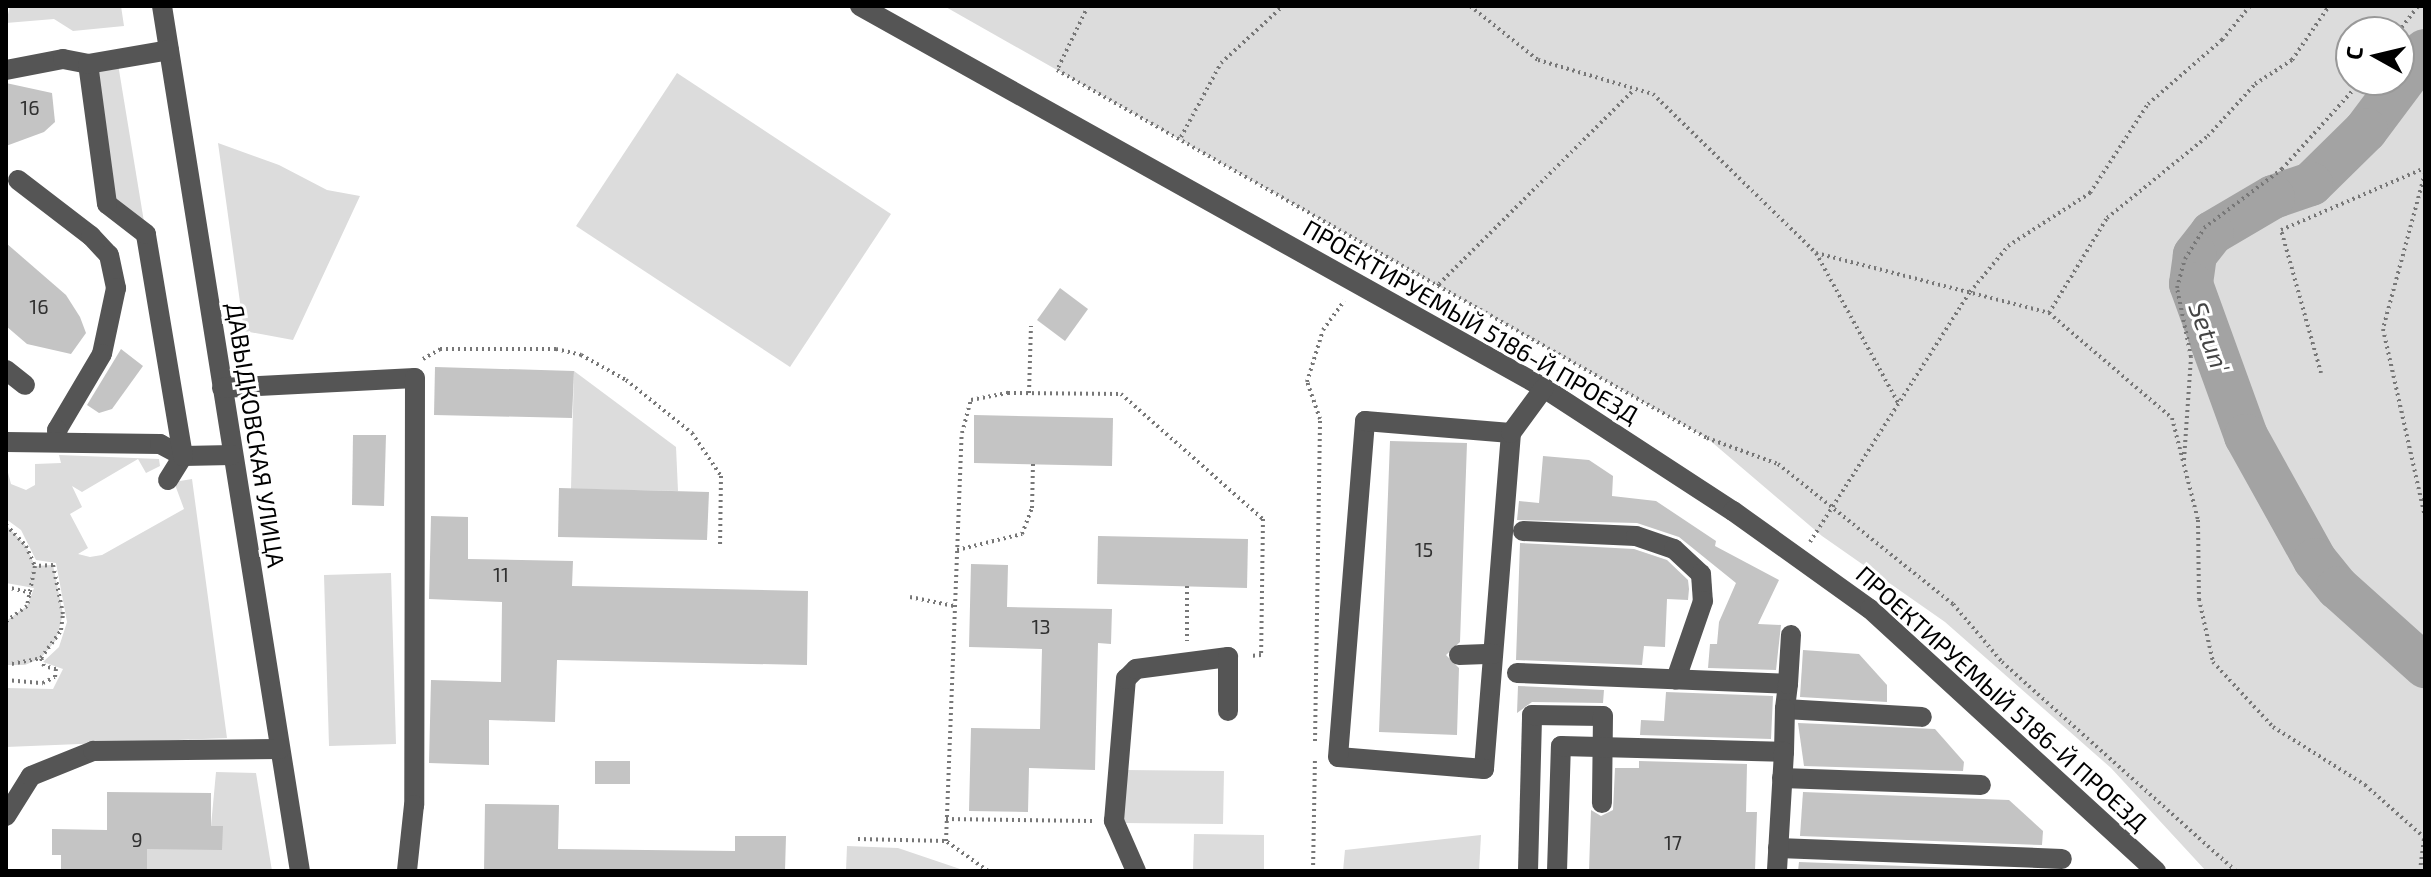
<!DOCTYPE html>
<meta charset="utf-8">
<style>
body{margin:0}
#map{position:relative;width:2431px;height:877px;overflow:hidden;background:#fff;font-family:"Exo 2",sans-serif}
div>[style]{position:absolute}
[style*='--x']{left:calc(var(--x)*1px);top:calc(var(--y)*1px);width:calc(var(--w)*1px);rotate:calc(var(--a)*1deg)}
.green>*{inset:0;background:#dcdcdc}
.river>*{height:44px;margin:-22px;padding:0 22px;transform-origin:22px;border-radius:22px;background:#a3a3a3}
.building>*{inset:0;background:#c4c4c4}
.path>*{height:4px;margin-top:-2px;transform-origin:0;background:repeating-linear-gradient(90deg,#777 0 2px,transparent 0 6px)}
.minor>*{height:20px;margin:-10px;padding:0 10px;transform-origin:10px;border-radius:10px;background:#555}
span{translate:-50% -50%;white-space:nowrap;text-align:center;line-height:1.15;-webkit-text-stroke:6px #fff;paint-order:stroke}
.number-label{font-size:20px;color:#313131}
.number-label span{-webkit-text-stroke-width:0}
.street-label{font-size:24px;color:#000}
.water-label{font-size:26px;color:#444;font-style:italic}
.frame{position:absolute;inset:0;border:8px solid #000;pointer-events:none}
.north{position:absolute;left:2335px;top:16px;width:80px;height:80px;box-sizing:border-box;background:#fff;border:2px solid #999;border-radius:50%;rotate:278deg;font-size:22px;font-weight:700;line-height:32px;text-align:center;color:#000}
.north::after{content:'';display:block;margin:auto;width:28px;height:36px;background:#000;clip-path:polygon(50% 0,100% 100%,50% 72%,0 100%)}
</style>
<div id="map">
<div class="green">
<i style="clip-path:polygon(10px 6px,121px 6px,124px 26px,73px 31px,54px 19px,6px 23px)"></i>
<i style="clip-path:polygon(evenodd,944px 6px,2425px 6px,2425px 871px,2206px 871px,2111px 768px,1945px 622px,1822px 536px,1707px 438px,944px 6px,2351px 32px,2399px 32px,2399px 80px,2351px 80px,2351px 32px)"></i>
<i style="clip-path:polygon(117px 58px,146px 234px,107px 204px,88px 64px)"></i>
<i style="clip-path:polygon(677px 73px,891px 214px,790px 367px,576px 226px)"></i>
<i style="clip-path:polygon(218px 143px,279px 165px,327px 190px,360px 196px,293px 340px,244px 331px)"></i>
<i style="clip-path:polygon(574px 371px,676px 447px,678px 491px,571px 489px)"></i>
<i style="clip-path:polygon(59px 455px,159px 459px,160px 466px,146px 473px,138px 459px,82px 492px,72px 486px,82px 507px,70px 514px,88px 548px,78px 554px,90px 557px,102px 555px,184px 509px,174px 482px,192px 479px,227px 738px,6px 747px,6px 688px,53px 689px,63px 669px,43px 662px,59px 647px,67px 622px,56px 563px,36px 560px,21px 530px,6px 519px,6px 465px,11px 484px,26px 490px,35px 485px,35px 464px,61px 463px)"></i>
<i style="clip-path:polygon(6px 525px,26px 546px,35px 566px,53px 565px,63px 614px,56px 640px,41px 658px,25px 665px,6px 665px,6px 621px,27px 606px,34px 588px,6px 583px)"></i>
<i style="clip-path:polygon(391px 573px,396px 744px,329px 746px,324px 575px)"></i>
<i style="clip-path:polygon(1124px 770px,1224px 771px,1223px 824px,1123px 823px)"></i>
<i style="clip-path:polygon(216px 772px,256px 773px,272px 871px,147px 871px,147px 849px,222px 826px,211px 826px)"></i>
<i style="clip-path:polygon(1194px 834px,1264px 835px,1264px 871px,1193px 871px)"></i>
<i style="clip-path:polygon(1481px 835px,1479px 871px,1343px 871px,1345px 850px)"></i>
<i style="clip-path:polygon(847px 846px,898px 848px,966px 871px,846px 871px)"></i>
</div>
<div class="river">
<i style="--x:2425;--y:51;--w:99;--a:126.8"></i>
<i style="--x:2366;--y:130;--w:77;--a:135.5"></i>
<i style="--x:2311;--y:184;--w:40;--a:161.1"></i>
<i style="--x:2273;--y:197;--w:71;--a:149.5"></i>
<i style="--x:2212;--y:233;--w:28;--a:128"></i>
<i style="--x:2195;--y:255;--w:29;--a:98"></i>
<i style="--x:2191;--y:284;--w:162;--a:70.1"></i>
<i style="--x:2246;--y:436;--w:142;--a:60.9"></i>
<i style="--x:2315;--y:560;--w:36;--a:51"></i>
<i style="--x:2338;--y:588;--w:117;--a:41.9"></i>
</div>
<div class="building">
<i style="clip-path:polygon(6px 83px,52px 93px,55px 122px,44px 132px,6px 146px)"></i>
<i style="clip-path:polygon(6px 243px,66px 295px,80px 317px,86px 333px,71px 354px,27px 344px,6px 326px)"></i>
<i style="clip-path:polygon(1060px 288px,1088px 309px,1065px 341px,1037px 320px)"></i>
<i style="clip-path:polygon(121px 349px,143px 366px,112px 409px,99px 413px,87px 405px)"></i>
<i style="clip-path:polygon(435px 367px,574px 371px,572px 418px,434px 415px)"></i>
<i style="clip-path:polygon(974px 415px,1113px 418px,1112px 466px,974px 463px)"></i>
<i style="clip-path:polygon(353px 435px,386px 435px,384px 506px,352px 505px)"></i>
<i style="clip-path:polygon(1390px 441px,1467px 443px,1460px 642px,1446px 655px,1459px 668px,1457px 735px,1379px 732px)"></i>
<i style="clip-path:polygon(1543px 456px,1589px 460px,1613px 476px,1612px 496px,1656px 501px,1716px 541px,1715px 546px,1779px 580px,1758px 624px,1781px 625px,1776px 670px,1708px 668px,1710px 644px,1717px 644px,1719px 622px,1736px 583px,1679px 537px,1637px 523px,1517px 520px,1519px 501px,1539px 503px)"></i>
<i style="clip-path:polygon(559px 488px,709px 492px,707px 540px,558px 537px)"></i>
<i style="clip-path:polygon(431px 516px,468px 517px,468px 559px,573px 561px,572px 586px,808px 591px,807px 665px,557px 660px,555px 722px,489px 720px,489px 765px,429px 763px,431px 680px,501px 682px,502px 602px,429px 599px)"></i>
<i style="clip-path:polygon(1098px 536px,1248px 539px,1247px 588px,1097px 584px)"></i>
<i style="clip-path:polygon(1520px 543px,1634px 549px,1667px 560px,1688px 580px,1689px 589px,1688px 600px,1667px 599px,1665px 647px,1644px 646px,1642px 665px,1516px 660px)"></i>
<i style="clip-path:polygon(971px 564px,1008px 565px,1007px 607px,1112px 609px,1111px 644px,1098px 643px,1095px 770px,1029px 768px,1028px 812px,969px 811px,971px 728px,1040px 729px,1042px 649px,969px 647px)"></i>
<i style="clip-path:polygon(1803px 650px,1859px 654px,1887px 685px,1887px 702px,1800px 697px)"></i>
<i style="clip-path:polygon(1518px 686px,1604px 690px,1603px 703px,1532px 702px,1517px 713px)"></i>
<i style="clip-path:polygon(1666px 692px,1773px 696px,1771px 739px,1640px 735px,1641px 720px,1664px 721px)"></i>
<i style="clip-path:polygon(1798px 723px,1935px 729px,1964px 762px,1963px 771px,1804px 766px)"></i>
<i style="clip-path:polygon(595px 761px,630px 761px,630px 784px,595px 784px)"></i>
<i style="clip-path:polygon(1639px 761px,1747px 764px,1746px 812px,1757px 812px,1755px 871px,1589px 871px,1591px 810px,1601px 816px,1613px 810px,1615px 768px,1639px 768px)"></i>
<i style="clip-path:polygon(107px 792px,211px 793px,211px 826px,223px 826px,222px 850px,147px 849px,147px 871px,61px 871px,61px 855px,52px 855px,52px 829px,107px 830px)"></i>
<i style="clip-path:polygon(1803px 792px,2009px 800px,2043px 831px,2042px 845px,1800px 836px)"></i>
<i style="clip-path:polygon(485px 804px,559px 805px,558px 849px,735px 851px,735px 836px,786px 836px,785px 871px,484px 871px)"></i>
<i style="clip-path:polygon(1799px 862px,2036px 871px,1798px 871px)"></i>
</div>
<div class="path">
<i style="--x:1088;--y:6;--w:71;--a:115.8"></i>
<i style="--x:1057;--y:70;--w:747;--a:29.52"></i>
<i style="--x:1707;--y:438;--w:76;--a:20.1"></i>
<i style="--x:1778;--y:464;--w:224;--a:38.7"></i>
<i style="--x:1953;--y:604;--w:76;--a:49.8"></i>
<i style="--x:2002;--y:662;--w:314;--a:41.8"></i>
<i style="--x:1470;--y:6;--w:87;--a:38.5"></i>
<i style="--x:1538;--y:60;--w:120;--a:16.5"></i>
<i style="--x:1653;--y:94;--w:228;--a:44.3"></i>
<i style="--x:1816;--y:253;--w:171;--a:61.3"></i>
<i style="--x:2398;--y:32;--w:33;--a:-52"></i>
<i style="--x:1181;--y:137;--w:84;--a:-61.6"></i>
<i style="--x:1221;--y:63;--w:84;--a:-42.6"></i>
<i style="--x:2425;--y:173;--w:162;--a:105.1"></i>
<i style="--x:2383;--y:329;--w:193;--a:77.4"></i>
<i style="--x:1816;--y:253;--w:241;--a:14.4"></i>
<i style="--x:2049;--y:313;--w:162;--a:40.5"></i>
<i style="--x:2172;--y:418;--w:105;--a:75.7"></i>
<i style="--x:2198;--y:520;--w:79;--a:89.3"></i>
<i style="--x:2199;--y:599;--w:65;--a:77.5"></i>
<i style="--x:2213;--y:662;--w:88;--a:47.3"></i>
<i style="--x:2273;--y:727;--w:109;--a:32.2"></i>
<i style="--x:2365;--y:785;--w:80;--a:41.5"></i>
<i style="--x:1430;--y:302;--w:20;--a:-63"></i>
<i style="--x:1439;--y:284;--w:275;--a:-44.9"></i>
<i style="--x:2049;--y:313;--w:111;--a:-58.6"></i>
<i style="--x:2107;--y:218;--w:130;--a:-39.1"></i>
<i style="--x:2208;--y:136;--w:70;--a:-47.9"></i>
<i style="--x:2255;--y:84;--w:44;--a:-33"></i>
<i style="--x:2292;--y:60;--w:65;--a:-55.6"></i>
<i style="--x:423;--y:359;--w:20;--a:-30"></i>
<i style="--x:440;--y:349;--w:116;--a:0"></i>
<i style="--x:556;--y:349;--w:26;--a:13"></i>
<i style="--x:581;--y:355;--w:51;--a:29.1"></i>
<i style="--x:626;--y:380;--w:85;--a:38.8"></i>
<i style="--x:692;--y:433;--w:52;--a:56"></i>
<i style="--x:721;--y:476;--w:68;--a:90.8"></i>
<i style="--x:2321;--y:373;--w:148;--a:-105.6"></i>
<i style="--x:2281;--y:230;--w:157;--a:-23.3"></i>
<i style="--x:1029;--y:393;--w:67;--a:-88.3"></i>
<i style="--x:2184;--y:460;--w:103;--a:-86.1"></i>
<i style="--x:2191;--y:357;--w:70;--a:-101.5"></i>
<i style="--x:2177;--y:288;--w:30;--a:-75"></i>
<i style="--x:2185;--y:259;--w:36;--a:-58"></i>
<i style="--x:2204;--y:228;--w:98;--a:-37.1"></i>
<i style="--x:2282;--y:169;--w:120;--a:-48"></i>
<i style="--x:6;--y:525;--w:29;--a:46"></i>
<i style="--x:26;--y:546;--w:22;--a:66"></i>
<i style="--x:35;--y:566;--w:41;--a:101.3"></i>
<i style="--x:27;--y:606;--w:26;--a:144"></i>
<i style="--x:1810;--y:542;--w:297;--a:-57.4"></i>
<i style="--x:1970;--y:292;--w:60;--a:-50.4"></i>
<i style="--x:2008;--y:246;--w:98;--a:-32.9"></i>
<i style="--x:2090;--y:193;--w:106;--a:-56.9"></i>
<i style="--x:2148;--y:104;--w:98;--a:-40.9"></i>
<i style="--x:2222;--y:40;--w:44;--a:-50.5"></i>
<i style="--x:957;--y:550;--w:67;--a:-13.8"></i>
<i style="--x:1022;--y:534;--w:28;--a:-69"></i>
<i style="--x:1032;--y:508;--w:44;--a:-88.7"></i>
<i style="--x:1187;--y:586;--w:55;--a:90"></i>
<i style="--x:6;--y:587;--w:26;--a:13"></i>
<i style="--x:910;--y:597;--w:45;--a:11.6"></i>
<i style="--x:6;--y:665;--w:36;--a:-11"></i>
<i style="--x:41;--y:658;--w:34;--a:-54"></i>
<i style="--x:61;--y:630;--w:16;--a:-83"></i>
<i style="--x:63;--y:614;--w:50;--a:-101.5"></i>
<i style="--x:53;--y:565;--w:18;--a:177"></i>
<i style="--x:6;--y:680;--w:37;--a:5"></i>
<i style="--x:43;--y:683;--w:13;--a:-27"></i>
<i style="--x:55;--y:677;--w:8;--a:-83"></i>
<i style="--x:56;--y:669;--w:12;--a:-166"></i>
<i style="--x:44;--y:666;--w:9;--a:-111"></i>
<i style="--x:1315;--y:741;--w:322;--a:-89.1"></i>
<i style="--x:1320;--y:419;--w:39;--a:-109"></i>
<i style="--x:1307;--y:382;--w:54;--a:-72.9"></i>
<i style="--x:1323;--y:330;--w:36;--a:-54"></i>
<i style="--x:946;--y:819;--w:146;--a:0.8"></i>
<i style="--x:858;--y:839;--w:88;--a:1.3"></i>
<i style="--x:988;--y:871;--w:52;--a:-144.5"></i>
<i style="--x:946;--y:841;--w:408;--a:-87.8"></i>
<i style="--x:962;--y:433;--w:34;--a:-75"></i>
<i style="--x:971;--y:400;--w:38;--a:-11"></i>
<i style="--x:1008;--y:393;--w:113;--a:0.5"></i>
<i style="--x:1121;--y:394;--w:189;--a:41.4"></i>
<i style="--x:1263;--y:519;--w:136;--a:90.8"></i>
<i style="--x:1261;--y:655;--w:11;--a:175"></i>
<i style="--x:1313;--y:871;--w:110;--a:-89"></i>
<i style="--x:2420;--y:871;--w:33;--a:-83"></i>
</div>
<div class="minor">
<i style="--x:162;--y:6;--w:876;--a:80.94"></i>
<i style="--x:860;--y:6;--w:783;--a:29.18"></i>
<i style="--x:1544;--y:388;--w:225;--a:33.1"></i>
<i style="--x:1733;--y:511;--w:168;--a:35.6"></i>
<i style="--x:1870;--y:609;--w:388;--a:42.5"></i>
<i style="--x:6;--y:70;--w:58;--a:-10.9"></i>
<i style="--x:63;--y:59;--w:25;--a:11"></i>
<i style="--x:18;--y:180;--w:92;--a:37.5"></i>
<i style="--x:91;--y:236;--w:26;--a:47"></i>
<i style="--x:109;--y:255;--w:34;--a:78"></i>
<i style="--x:116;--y:288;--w:67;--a:102"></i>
<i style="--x:102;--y:354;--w:88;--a:120.6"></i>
<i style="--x:57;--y:430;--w:12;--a:85"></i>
<i style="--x:6;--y:370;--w:24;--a:38"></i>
<i style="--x:222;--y:388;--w:193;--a:-3"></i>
<i style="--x:415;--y:378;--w:427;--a:90.1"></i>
<i style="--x:414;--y:805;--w:66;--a:96.1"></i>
<i style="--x:1511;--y:433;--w:337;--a:94.6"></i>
<i style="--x:1484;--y:769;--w:146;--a:-175.3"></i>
<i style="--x:1338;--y:757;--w:337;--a:-85.4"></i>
<i style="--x:1365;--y:421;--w:146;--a:4.7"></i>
<i style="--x:1511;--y:433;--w:56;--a:-53.7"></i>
<i style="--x:6;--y:442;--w:154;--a:0.7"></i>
<i style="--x:160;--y:444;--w:26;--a:28"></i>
<i style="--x:183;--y:456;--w:49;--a:-1.2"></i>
<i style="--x:168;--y:480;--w:28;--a:-58"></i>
<i style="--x:183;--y:456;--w:225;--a:-99.5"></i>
<i style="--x:146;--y:234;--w:49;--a:-142.4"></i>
<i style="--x:107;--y:204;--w:141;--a:-97.7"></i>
<i style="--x:88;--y:64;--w:82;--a:-9.8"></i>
<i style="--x:1523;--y:531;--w:113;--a:2.5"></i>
<i style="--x:1636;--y:536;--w:40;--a:18.9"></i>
<i style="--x:1674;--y:549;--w:37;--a:43"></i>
<i style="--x:1701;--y:574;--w:27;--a:86"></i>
<i style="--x:1703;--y:601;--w:83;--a:109.1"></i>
<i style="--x:1459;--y:655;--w:34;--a:-2"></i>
<i style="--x:1517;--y:673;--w:271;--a:2.3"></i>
<i style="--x:1788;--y:684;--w:25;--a:97"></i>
<i style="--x:1785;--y:709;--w:137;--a:3.3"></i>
<i style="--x:1788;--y:684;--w:49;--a:-86.5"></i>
<i style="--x:1784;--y:752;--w:43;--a:-88.7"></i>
<i style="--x:1782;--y:778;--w:199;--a:2"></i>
<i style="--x:6;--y:816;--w:47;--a:-58"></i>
<i style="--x:31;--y:776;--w:67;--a:-22"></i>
<i style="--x:93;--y:751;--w:187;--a:-0.6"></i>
<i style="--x:1778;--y:848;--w:284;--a:2.2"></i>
<i style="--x:1136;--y:871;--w:55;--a:-113.7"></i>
<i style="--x:1114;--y:821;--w:143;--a:-85.2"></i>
<i style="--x:1126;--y:679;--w:14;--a:-45"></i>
<i style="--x:1136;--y:669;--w:93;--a:-7.4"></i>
<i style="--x:1228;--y:657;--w:54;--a:90"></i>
<i style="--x:1528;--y:871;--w:156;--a:-88.5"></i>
<i style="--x:1532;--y:715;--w:71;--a:0.8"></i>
<i style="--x:1603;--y:716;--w:87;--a:90.7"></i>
<i style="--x:1557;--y:871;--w:125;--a:-88.2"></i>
<i style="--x:1561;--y:746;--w:223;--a:1.5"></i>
<i style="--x:1784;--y:752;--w:119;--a:93.4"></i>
</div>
<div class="number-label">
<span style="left:30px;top:107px">16</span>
<span style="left:39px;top:306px">16</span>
<span style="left:1424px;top:549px">15</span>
<span style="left:501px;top:574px">11</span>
<span style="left:1041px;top:626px">13</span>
<span style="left:137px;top:839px">9</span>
<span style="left:1673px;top:842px">17</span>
</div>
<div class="street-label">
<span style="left:1471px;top:321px;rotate:30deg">ПРОЕКТИРУЕМЫЙ 5186-Й ПРОЕЗД</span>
<span style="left:256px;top:435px;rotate:81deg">ДАВЫДКОВСКАЯ УЛИЦА</span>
<span style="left:2002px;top:698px;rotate:42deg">ПРОЕКТИРУЕМЫЙ 5186-Й ПРОЕЗД</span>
</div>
<div class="water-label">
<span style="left:2210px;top:337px;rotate:70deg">Setun'</span>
</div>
<div class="frame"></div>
<div class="north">С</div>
</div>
